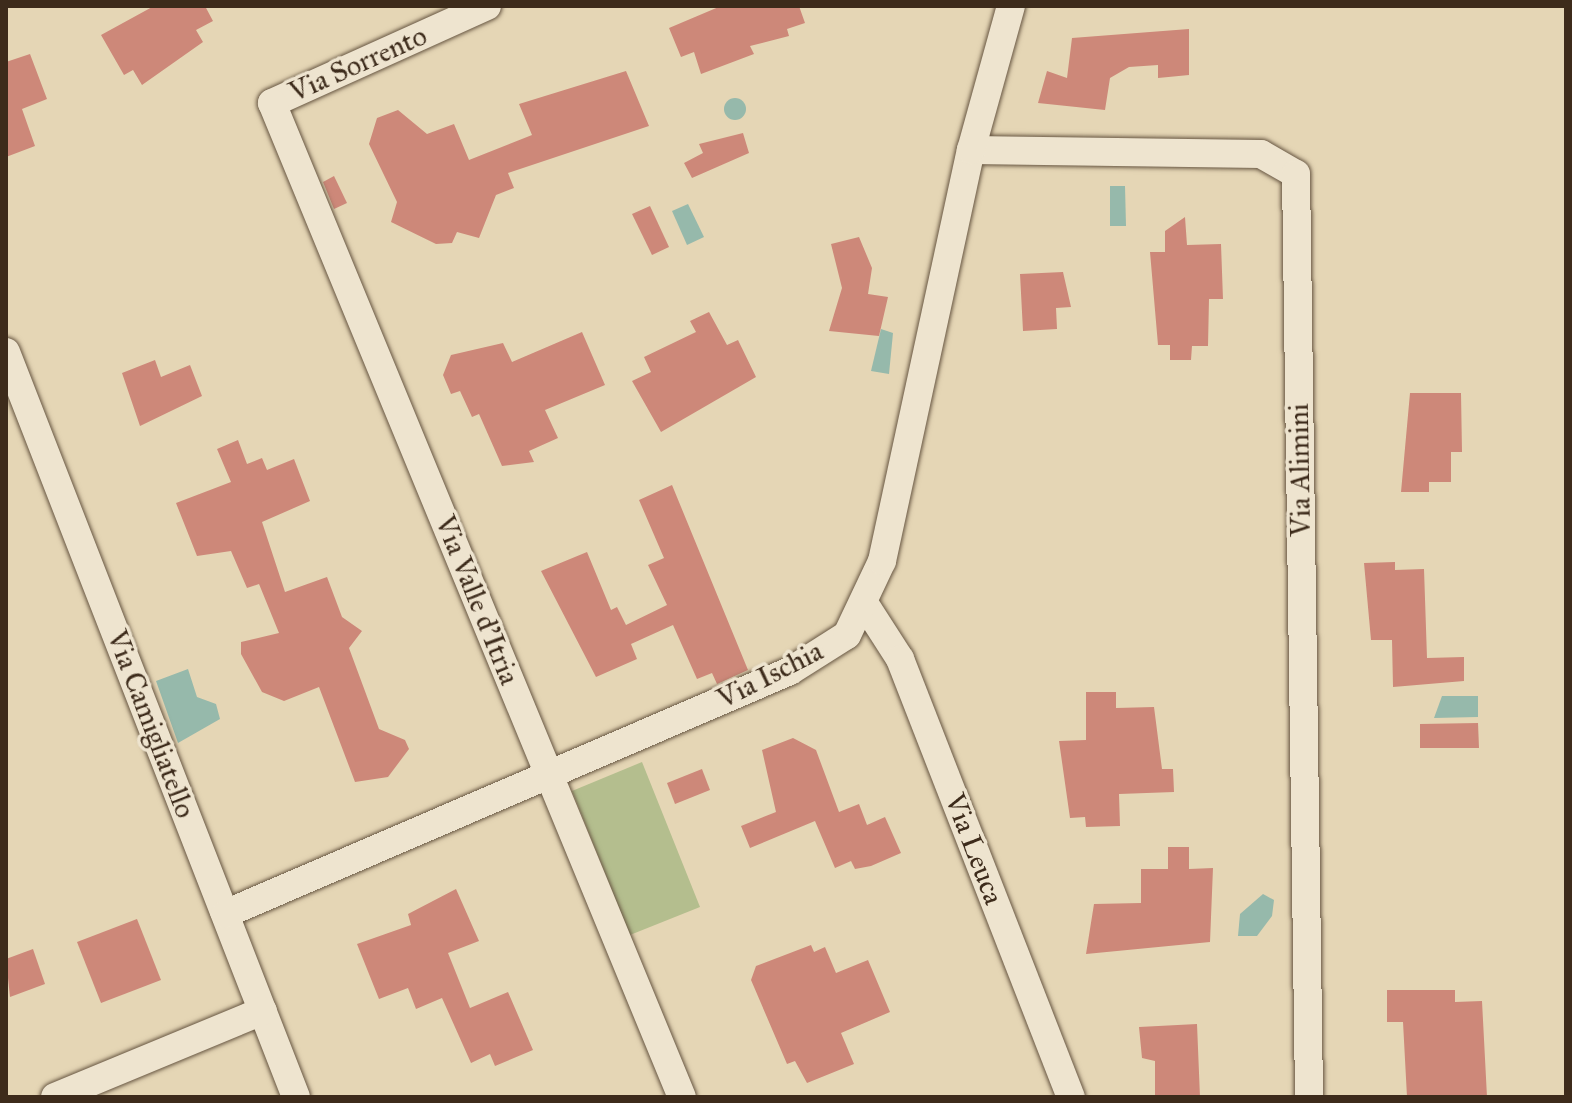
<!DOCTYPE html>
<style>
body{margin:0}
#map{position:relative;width:1572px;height:1103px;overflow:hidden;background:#e5d6b5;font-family:"IM FELL Great Primer",serif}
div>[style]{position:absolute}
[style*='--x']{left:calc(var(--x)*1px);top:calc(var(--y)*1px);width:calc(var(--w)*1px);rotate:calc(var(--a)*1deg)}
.green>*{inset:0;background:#b4be8e}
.water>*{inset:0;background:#96b9ab}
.round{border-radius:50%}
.building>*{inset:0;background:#cd8879}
.roads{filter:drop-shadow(0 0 2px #675642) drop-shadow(0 0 2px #675642)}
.street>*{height:28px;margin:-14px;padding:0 14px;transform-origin:14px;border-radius:14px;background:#eee4cf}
span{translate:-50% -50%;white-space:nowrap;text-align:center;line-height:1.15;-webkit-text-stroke:7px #eee4cf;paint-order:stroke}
.street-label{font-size:28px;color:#3d2b1b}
.frame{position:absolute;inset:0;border:8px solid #3d2b1b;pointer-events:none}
</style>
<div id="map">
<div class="green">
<i style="clip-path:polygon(642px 762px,700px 907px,630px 935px,572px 791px)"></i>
</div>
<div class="water">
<i class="round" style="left:724px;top:98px;width:22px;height:22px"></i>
<i style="clip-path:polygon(1110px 186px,1125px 186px,1126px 226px,1110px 226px)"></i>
<i style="clip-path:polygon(688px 204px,704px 237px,687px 245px,672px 211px)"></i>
<i style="clip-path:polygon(881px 329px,893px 333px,889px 374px,871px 371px)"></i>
<i style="clip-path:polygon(188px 669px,197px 697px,216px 704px,220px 719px,178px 743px,156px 681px)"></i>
<i style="clip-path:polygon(1442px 696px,1478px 696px,1478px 717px,1434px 718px)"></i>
<i style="clip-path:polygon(1263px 894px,1274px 900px,1272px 916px,1257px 936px,1238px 936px,1240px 914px)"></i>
</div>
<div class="building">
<i style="clip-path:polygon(154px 6px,205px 6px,213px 21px,196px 30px,203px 42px,142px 85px,133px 70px,124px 75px,101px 35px)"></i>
<i style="clip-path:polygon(721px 6px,799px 6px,805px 23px,787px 29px,789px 36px,750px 46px,754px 54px,701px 74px,694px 52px,681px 57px,669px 28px)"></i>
<i style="clip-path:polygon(1189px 29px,1189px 75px,1158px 78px,1158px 65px,1129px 67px,1110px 78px,1105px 110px,1038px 103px,1047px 71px,1067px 78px,1072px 38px)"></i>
<i style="clip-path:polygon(30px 54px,47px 99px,22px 109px,35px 146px,6px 157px,6px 62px)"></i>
<i style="clip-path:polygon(626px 71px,649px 126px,508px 173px,514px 188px,496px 195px,479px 238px,457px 232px,452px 243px,436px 244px,391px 222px,397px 202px,369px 144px,377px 118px,398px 110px,427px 134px,454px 124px,469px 160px,532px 135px,519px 104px)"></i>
<i style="clip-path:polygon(743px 133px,749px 153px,692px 178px,684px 163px,703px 153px,699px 144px)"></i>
<i style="clip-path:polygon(334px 176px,347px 203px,334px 209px,323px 182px)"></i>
<i style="clip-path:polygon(650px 206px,669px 247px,652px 255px,632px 214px)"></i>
<i style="clip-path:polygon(1185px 217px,1187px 245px,1221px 244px,1223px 299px,1209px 299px,1208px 346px,1192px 346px,1191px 360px,1170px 360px,1170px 345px,1158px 345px,1150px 252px,1165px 252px,1165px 231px)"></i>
<i style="clip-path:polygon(859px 237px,872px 268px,868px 294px,888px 297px,879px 336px,829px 331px,842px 288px,831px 244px)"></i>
<i style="clip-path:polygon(1063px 272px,1071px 307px,1056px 308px,1057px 329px,1023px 331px,1020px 274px)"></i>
<i style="clip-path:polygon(709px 312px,727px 345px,738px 340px,756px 377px,661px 432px,632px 381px,651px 372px,644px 357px,696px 332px,690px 321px)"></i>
<i style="clip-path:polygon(582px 332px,605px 385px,545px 410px,558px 438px,529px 451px,534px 462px,502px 466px,479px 414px,472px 417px,460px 391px,451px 394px,443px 375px,451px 355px,503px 343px,512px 362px)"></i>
<i style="clip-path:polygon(155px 360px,161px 377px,190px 365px,202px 396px,140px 426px,122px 373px)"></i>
<i style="clip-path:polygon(1410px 393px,1461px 393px,1462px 452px,1451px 452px,1451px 482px,1429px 482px,1429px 492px,1401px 492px)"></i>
<i style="clip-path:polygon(238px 440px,247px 464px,262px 458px,267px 470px,294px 459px,310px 501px,262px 522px,285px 592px,327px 577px,342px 617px,362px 631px,349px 648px,379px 729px,405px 740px,409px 749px,388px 777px,355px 782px,319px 687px,284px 701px,262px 692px,241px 654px,241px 642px,279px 633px,259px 584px,247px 588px,231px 551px,197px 556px,176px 503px,231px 482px,217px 449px)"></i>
<i style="clip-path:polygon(672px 485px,748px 670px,717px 684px,712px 673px,697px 679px,673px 625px,631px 644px,637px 659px,596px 677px,541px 571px,587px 552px,611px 610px,617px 607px,626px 625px,667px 605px,648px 565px,664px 558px,639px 500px)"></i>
<i style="clip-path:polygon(1395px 562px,1395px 570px,1424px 569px,1427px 658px,1464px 657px,1464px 681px,1393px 687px,1392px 640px,1371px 640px,1364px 563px)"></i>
<i style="clip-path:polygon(1086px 692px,1116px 692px,1116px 708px,1154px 707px,1162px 769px,1173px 769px,1174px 792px,1119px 794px,1120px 826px,1086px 827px,1085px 817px,1070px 818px,1059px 741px,1086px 740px)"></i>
<i style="clip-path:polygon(1478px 723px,1479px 748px,1420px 748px,1420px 724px)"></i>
<i style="clip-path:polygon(793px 738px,816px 750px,839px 812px,859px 804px,867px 825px,885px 817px,901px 853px,871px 866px,855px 869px,851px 861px,835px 868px,815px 821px,750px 848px,741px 826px,776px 812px,762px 750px)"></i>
<i style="clip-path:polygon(702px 769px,710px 790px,675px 804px,667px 783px)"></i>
<i style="clip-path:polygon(1168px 847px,1189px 847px,1189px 869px,1213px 868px,1210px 942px,1086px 954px,1094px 904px,1141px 903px,1141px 869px,1168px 869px)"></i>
<i style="clip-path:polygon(456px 889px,479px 941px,448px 953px,470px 1008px,508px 992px,533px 1050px,495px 1066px,490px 1054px,471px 1063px,442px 998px,416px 1009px,408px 988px,379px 999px,357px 944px,411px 925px,408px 914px)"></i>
<i style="clip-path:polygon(137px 919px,161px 980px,101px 1003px,77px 942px)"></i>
<i style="clip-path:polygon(811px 945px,814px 952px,825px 947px,836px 973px,868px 960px,890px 1012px,841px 1033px,854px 1064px,807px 1083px,795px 1061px,787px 1064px,751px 980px,756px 966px)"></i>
<i style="clip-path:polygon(33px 949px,45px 984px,10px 997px,6px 959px)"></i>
<i style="clip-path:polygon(1387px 990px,1455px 990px,1455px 1002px,1482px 1001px,1487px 1097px,1407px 1097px,1403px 1022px,1387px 1022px)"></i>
<i style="clip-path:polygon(1197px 1024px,1200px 1097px,1155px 1097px,1155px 1061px,1142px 1058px,1139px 1027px)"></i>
</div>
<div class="roads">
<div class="street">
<i style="--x:487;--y:6;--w:236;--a:155.7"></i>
<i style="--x:272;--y:103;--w:1075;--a:67.59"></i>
<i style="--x:971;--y:150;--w:290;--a:0.8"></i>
<i style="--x:1261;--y:154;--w:40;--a:29.7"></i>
<i style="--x:1296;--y:174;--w:923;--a:89.19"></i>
<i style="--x:6;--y:352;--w:799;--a:68.73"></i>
<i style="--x:866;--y:606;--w:63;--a:57.3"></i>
<i style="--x:900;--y:659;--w:470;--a:68.7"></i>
<i style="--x:225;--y:914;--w:615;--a:-23.27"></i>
<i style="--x:790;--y:671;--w:67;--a:-32.3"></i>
<i style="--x:847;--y:635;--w:82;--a:-64.7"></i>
<i style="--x:882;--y:561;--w:421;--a:-77.8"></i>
<i style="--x:971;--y:150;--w:149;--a:-74.5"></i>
<i style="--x:55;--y:1097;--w:225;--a:-22.5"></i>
</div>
</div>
<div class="street-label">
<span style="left:358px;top:64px;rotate:-24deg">Via Sorrento</span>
<span style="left:1300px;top:470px;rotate:-91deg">Via Alimini</span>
<span style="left:477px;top:600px;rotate:68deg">Via Valle d'Itria</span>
<span style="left:770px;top:675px;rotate:-27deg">Via Ischia</span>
<span style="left:151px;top:724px;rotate:69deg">Via Camigliatello</span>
<span style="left:974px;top:849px;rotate:69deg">Via Leuca</span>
</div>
<div class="frame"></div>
</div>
